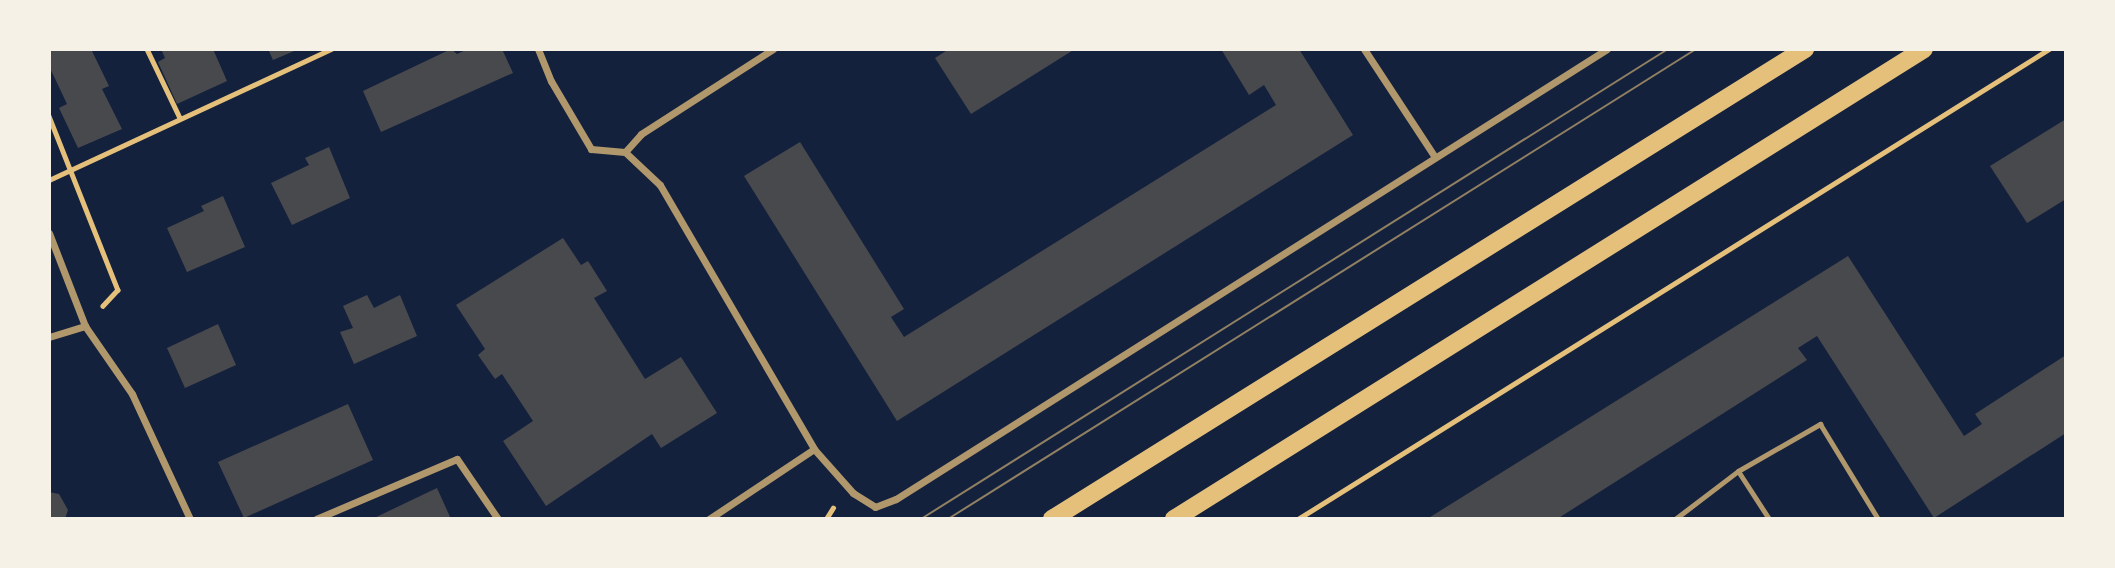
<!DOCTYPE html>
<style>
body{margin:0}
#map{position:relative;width:2115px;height:568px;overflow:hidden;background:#14213d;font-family:Cabin,sans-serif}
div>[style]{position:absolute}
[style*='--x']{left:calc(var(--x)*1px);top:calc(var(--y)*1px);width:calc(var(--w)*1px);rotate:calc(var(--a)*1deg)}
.building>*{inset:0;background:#48494c}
.path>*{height:4.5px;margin:-2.25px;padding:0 2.25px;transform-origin:2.25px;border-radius:2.25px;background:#e5c07b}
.service>*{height:5px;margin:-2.5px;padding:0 2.5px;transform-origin:2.5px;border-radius:2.5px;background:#b1986c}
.minor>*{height:7px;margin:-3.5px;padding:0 3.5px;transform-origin:3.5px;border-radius:3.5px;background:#b1986c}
.primary>*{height:18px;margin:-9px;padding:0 9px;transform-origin:9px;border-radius:9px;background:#e5c07b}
.tram>*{height:2px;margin:-1px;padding:0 1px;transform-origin:1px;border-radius:1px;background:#918062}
span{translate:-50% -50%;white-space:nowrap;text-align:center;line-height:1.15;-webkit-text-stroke:5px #f6f1e7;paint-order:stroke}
.frame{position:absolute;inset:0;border:51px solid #f6f1e7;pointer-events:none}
</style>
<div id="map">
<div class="building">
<i style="clip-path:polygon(49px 49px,91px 49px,109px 86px,102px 89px,122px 129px,78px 148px,59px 108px,67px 104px,49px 66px)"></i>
<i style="clip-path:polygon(161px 49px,213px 49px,227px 81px,177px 104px,158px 62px,165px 58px)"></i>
<i style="clip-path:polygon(268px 49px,299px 49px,273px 60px)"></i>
<i style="clip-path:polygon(451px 49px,457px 54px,468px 49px,502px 49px,513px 73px,381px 132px,363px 91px)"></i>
<i style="clip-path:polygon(949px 49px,1075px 49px,971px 114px,935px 58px)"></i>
<i style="clip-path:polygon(1221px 49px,1299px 49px,1353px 135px,897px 421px,744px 176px,800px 142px,904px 309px,891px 317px,904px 337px,1276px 105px,1264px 85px,1249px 95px)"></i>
<i style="clip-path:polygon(2066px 119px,2066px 199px,2027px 223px,1990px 166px)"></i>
<i style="clip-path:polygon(329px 147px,350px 198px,292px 225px,271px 183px,309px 165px,305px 158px)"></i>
<i style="clip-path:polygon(223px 196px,245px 247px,187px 272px,167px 228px,204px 211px,201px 206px)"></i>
<i style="clip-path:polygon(563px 238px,581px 265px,588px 261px,607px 291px,594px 298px,645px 379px,681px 357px,717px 413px,661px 448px,652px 434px,546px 506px,503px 441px,533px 421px,502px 374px,495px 379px,478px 355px,485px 349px,456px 305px)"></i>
<i style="clip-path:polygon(1848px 256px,1964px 436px,1982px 424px,1975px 414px,2066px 355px,2066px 433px,1934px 518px,1817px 336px,1798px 348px,1807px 360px,1557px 519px,1427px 519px)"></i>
<i style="clip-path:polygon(367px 295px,374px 308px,400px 295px,417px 336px,354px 364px,340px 332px,353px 328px,343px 306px)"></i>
<i style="clip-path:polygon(218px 324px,236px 365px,185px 388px,167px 348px)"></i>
<i style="clip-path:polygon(348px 404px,373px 460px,244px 518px,218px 462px)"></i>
<i style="clip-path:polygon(437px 488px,451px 519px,372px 519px)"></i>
<i style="clip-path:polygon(49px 492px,59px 494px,68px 510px,65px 519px,49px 519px)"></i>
</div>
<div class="path">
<i style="--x:147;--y:49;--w:76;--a:64.4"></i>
<i style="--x:49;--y:116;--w:187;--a:68.4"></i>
<i style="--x:118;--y:290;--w:22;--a:133"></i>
<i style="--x:49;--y:180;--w:311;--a:-24.9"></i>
<i style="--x:826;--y:519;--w:13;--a:-58"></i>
<i style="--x:1298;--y:519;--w:886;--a:-32.04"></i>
</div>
<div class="service">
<i style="--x:1738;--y:471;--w:57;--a:57.1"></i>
<i style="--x:1675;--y:519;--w:79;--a:-37.3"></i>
<i style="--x:1738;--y:471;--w:95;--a:-29.8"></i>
<i style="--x:1820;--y:424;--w:111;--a:58.6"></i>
</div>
<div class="minor">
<i style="--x:538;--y:49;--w:35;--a:68"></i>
<i style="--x:551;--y:81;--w:79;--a:59.5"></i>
<i style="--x:591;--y:149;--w:34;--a:5"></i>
<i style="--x:625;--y:152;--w:48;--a:43.3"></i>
<i style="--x:660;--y:185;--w:306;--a:59.7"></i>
<i style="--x:814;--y:449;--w:59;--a:48.4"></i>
<i style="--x:853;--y:493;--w:26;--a:32"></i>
<i style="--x:875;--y:507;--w:22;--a:-21"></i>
<i style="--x:896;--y:499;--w:841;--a:-32.33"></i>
<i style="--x:1364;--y:49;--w:129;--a:56.7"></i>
<i style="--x:625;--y:152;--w:24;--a:-48"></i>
<i style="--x:641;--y:134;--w:157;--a:-32.8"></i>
<i style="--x:49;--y:233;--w:100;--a:68.8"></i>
<i style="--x:85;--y:326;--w:83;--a:55.3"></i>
<i style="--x:132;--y:394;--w:138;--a:65.1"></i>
<i style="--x:49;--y:337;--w:38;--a:-17"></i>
<i style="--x:316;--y:519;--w:153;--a:-23.1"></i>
<i style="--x:457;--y:459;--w:73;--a:55.7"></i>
<i style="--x:709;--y:519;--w:126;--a:-33.7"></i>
</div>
<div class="primary">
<i style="--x:1052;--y:519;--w:888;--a:-31.97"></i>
<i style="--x:1174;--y:519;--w:885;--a:-32.07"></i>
</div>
<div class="tram">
<i style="--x:921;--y:519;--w:883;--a:-32.18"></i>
<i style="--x:948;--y:519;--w:883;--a:-32.14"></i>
</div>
<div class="frame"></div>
</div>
